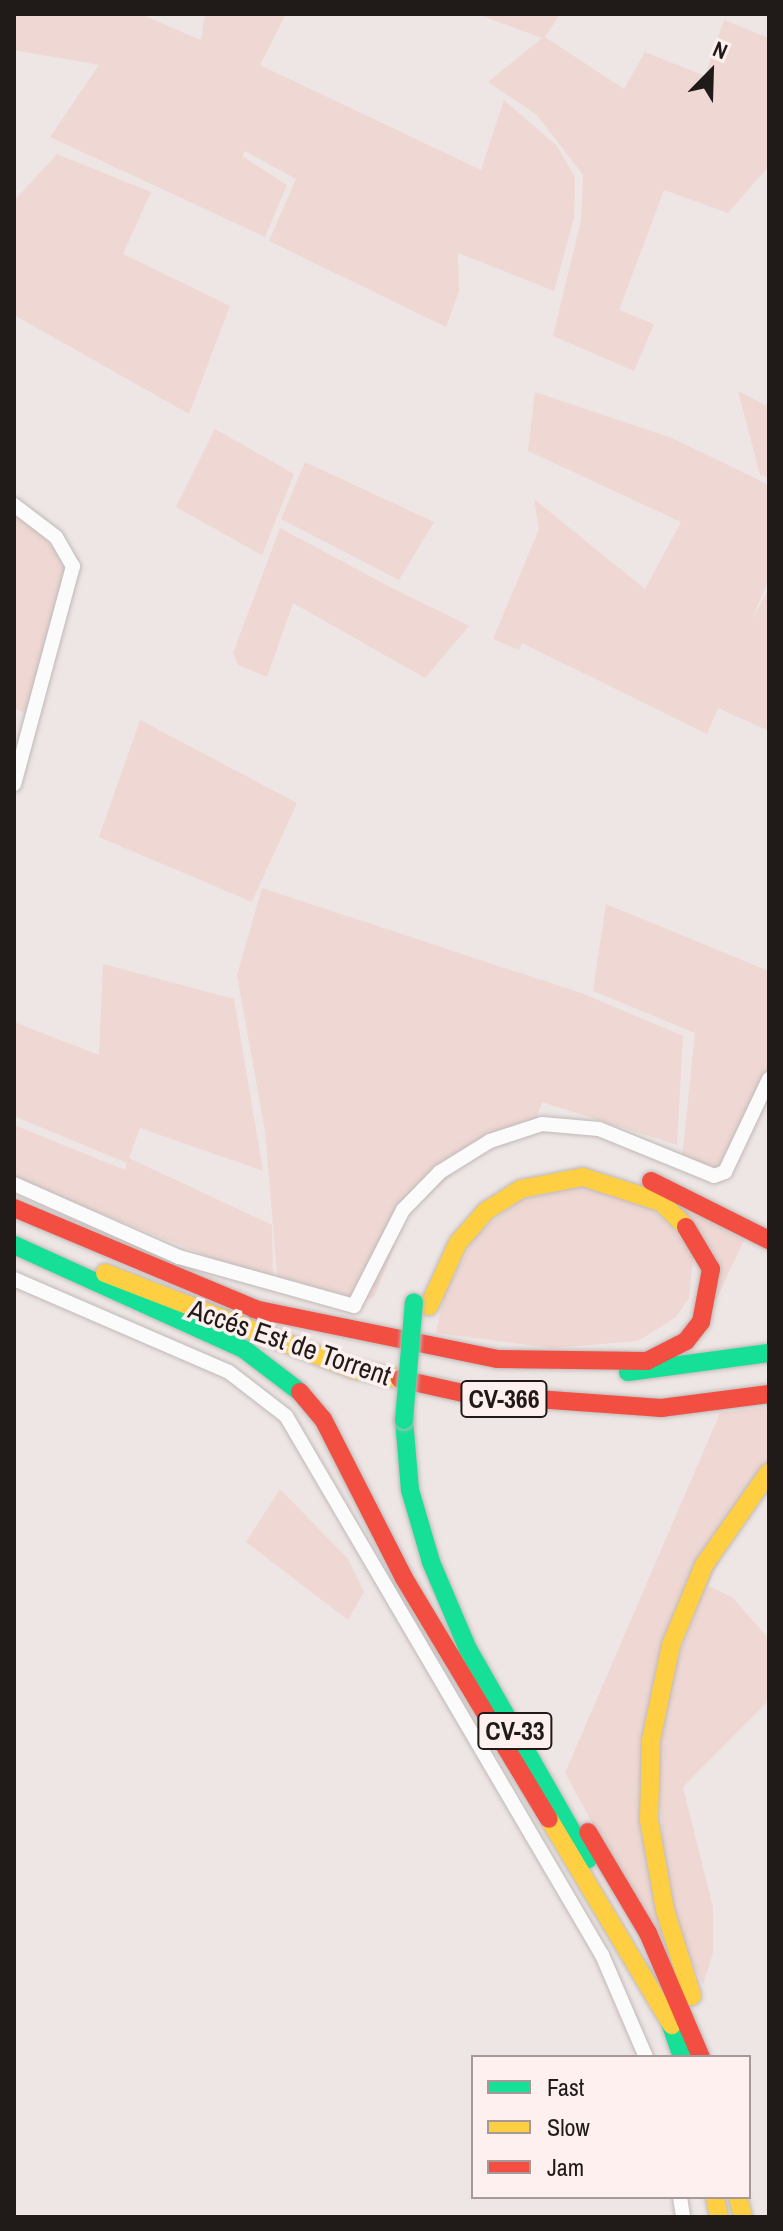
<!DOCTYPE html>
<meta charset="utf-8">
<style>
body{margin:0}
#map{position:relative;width:783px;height:2231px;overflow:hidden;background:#eee6e4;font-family:"Archivo Narrow",sans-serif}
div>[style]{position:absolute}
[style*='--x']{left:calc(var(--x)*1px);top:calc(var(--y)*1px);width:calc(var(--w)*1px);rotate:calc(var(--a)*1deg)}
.green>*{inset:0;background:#efd7d3}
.roads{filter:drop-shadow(0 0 2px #bfb9b8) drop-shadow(0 0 2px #bfb9b8)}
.street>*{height:14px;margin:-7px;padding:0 7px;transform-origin:7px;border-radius:7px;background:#fcfbfb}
.fast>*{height:18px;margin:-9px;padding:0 9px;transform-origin:9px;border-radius:9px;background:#16e098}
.slow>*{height:18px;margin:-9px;padding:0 9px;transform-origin:9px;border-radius:9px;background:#ffcf43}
.jam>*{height:18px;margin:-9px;padding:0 9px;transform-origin:9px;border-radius:9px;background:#f24e42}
.bridges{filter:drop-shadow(0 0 2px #bfb9b8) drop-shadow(0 0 2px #bfb9b8)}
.fast-bridge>*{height:18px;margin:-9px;padding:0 9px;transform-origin:9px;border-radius:9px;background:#16e098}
span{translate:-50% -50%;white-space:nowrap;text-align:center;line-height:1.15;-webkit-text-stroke:7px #fef0ee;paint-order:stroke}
.shield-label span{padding:2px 6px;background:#fef0ee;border:2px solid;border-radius:6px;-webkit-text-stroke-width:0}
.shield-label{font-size:26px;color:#201a19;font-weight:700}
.street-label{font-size:28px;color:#201a19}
.frame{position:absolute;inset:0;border:16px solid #201a19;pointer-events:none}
.legend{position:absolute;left:471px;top:2055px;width:280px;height:144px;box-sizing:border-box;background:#fef0ee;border:2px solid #a59a99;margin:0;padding:10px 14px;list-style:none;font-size:24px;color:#201a19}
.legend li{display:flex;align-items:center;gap:16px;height:40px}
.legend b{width:40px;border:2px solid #a59a99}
.north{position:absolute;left:671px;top:32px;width:80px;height:80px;-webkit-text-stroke:6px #fef0ee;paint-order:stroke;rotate:23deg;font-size:22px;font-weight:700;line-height:32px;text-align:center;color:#201a19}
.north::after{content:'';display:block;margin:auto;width:28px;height:36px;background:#201a19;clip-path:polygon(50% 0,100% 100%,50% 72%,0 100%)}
</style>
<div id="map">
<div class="green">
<i style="clip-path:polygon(14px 14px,140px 14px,201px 40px,205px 14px,286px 14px,260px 65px,481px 170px,504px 100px,557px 146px,575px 177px,574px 218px,554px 291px,458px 253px,459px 291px,446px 327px,269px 241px,296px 179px,245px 151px,242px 156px,287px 185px,265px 237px,50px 137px,99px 65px,14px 50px)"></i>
<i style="clip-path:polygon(477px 14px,560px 14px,545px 37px,624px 89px,645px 52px,705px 76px,724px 20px,769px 38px,769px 166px,728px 213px,664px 190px,619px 310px,654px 324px,634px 371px,553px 336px,581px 220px,583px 175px,536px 114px,488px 82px,542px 38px)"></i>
<i style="clip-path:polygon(57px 154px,151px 192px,123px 254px,230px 306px,189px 414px,14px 315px,14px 201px)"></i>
<i style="clip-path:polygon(738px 391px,769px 407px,769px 477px,760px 475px)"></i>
<i style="clip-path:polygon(535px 392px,672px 438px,769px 485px,769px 579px,751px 622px,769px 588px,769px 731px,718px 708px,707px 734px,522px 643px,519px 650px,493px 639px,539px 529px,534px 499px,645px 589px,681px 522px,528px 451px)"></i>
<i style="clip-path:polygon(215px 429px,294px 474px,262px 555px,176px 507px)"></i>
<i style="clip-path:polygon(305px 462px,434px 522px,399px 580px,281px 519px)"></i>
<i style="clip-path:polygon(14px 507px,67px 562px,28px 714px,14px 708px)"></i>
<i style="clip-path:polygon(280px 528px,392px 588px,469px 626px,425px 678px,293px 603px,267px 677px,238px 665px,233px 653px)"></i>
<i style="clip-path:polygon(140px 720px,297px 803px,252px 902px,99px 837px)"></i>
<i style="clip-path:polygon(262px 888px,584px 994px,683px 1036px,677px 1145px,542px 1102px,531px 1132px,475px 1154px,407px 1215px,374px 1297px,357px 1303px,278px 1285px,265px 1131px,237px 975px)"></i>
<i style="clip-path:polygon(606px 904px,769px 971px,769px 1065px,720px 1181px,682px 1158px,695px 1033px,593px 991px)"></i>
<i style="clip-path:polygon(103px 964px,234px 999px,263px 1171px,140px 1128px,129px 1158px,272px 1225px,273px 1283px,14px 1178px,14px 1125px,125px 1170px,127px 1163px,14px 1116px,14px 1022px,99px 1055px)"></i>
<i style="clip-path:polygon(582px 1186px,644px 1201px,694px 1251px,689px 1298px,676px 1317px,638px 1341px,553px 1348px,436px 1333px,444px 1294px,477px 1234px,521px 1200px)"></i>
<i style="clip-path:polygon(681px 1205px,744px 1240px,716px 1300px)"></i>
<i style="clip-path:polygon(769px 1407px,769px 1460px,650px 1704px,663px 1952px,565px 1773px,720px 1413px)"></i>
<i style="clip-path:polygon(280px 1489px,348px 1559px,364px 1592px,348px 1620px,246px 1542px)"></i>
<i style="clip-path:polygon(706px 1585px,732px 1597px,769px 1639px,769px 1700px,683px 1787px,713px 1907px,713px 1953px,703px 1985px,679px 1936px,664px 1872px,658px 1749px,673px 1671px)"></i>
</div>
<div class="roads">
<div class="street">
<i style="--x:14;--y:505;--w:53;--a:37.3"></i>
<i style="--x:56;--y:537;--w:34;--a:60"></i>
<i style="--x:73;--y:566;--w:226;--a:105.1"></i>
<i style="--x:14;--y:1184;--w:180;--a:23.9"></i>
<i style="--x:179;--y:1257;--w:182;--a:15.6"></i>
<i style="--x:354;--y:1306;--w:108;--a:-63"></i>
<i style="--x:403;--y:1210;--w:53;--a:-45.8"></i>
<i style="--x:440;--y:1172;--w:59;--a:-31.8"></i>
<i style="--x:490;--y:1141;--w:55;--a:-18.1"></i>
<i style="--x:542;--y:1124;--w:57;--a:5"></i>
<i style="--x:599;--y:1129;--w:124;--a:22.2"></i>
<i style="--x:714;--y:1176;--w:12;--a:-20"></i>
<i style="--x:725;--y:1172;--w:103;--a:-64.7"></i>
<i style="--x:14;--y:1279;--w:234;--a:23.4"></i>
<i style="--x:229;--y:1372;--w:72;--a:37.7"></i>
<i style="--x:286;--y:1416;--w:625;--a:59.62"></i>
<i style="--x:602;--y:1955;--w:111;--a:66.7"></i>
<i style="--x:680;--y:2197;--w:20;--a:81"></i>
</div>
<div class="fast">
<i style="--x:14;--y:1245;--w:254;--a:24.4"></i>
<i style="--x:245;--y:1350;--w:69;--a:37.4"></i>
<i style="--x:628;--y:1372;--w:142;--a:-7.7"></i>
<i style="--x:404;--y:1420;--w:70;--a:85.1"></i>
<i style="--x:410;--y:1490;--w:75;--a:73.7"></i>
<i style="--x:431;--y:1562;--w:95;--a:67"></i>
<i style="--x:468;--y:1649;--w:242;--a:60.3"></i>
<i style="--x:666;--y:2011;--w:49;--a:70.8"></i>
</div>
<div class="slow">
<i style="--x:105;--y:1273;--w:266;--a:21.2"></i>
<i style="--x:353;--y:1369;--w:48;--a:12"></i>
<i style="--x:429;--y:1306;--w:69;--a:-65.3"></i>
<i style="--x:458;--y:1243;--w:43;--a:-48.8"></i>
<i style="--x:486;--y:1211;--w:41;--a:-32.2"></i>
<i style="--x:521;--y:1189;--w:63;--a:-11"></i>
<i style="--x:583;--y:1177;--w:82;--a:17.8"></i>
<i style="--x:661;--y:1202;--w:35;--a:45"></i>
<i style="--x:549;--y:1819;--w:240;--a:59.2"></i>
<i style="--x:692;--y:1996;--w:90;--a:-107.4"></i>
<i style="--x:665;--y:1910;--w:91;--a:-100.1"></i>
<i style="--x:649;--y:1820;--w:80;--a:-88.6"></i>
<i style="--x:651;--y:1740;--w:97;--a:-78.1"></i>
<i style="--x:671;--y:1645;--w:87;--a:-67.6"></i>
<i style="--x:704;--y:1565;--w:113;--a:-55"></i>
<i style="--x:715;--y:2197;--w:20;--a:79"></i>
<i style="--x:738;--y:2197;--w:21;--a:76"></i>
</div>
<div class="jam">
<i style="--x:651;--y:1181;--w:132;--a:26.6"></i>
<i style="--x:14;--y:1208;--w:275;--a:22.7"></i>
<i style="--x:254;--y:1309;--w:248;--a:11.6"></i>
<i style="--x:497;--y:1359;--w:150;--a:0.8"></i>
<i style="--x:647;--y:1361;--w:44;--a:-27.1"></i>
<i style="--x:686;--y:1341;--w:24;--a:-52"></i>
<i style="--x:701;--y:1322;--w:54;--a:-79.3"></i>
<i style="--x:711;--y:1269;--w:49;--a:-120.8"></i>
<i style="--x:400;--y:1379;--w:69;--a:12.6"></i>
<i style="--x:467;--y:1394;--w:195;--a:4.1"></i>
<i style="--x:661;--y:1408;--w:109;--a:-7.4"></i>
<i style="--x:300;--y:1392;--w:35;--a:50"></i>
<i style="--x:323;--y:1419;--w:178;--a:63"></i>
<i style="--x:404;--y:1578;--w:281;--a:59"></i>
<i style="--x:588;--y:1832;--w:117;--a:59.3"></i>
<i style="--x:648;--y:1933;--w:135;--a:66.9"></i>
</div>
</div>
<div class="bridges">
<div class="fast-bridge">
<i style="--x:404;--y:1420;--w:118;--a:-85.2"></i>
</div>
</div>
<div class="shield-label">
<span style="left:504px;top:1399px">CV-366</span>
<span style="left:515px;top:1731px">CV-33</span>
</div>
<div class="street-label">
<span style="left:290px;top:1342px;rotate:19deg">Accés Est de Torrent</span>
</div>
<div class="frame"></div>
<ul class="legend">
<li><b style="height:10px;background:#16e098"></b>Fast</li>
<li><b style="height:10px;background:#ffcf43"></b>Slow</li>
<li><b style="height:10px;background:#f24e42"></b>Jam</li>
</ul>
<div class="north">N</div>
</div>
